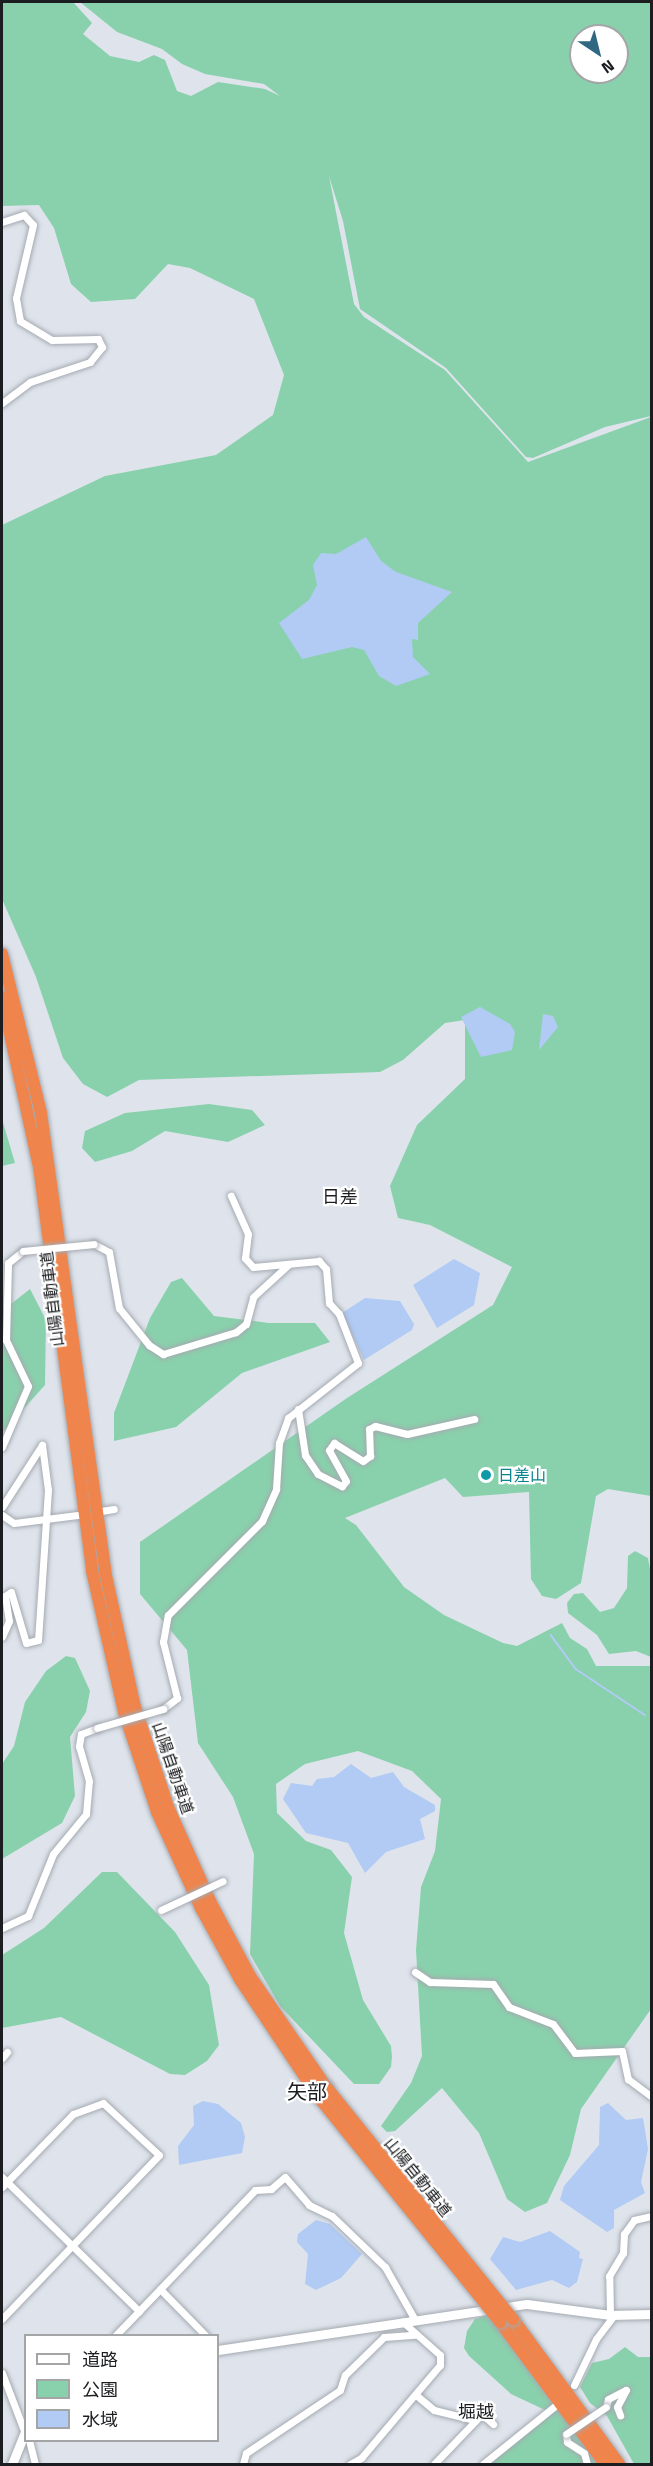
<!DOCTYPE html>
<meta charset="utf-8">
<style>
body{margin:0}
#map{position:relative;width:653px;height:2466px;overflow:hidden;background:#dfe4ec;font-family:"Titillium Web","Noto Sans JP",sans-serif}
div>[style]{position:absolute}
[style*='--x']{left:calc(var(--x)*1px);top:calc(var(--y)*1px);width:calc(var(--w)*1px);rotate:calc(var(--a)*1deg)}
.green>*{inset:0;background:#89d1ac}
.water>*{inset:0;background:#b1cbf4}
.stream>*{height:1.5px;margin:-0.75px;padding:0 0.75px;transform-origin:0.75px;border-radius:0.75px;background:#b1cbf4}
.roads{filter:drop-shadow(0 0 2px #a5aab1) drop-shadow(0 0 2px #a5aab1)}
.street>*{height:7px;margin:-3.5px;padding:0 3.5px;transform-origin:3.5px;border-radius:3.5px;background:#fff}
.secondary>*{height:9px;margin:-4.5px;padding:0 4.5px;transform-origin:4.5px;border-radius:4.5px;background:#fff}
.highway>*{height:12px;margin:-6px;padding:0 6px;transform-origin:6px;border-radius:6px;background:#ef854c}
.bridges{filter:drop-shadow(0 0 2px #a5aab1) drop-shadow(0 0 2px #a5aab1)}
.street-bridge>*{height:7px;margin:-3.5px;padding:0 3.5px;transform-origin:3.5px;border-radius:3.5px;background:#fff}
.highway-bridge>*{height:12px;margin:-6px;padding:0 6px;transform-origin:6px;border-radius:6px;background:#ef854c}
.dots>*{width:16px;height:16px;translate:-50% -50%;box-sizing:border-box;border:3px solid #fff;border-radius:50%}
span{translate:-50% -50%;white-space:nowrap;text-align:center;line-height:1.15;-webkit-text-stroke:4.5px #fff;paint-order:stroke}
.street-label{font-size:16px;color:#1c1d20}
.culture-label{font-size:16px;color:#0d838f}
.left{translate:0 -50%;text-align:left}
.neighbourhood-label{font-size:18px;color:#1c1d20}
.quarter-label{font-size:20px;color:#1c1d20}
.frame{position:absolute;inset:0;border:3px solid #1c1d20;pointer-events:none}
.legend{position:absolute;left:24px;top:2334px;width:195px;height:108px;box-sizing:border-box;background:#fff;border:2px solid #a4a5a6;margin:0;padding:8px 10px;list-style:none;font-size:18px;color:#1c1d20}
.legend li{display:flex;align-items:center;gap:12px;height:30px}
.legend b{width:30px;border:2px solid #a4a5a6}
.north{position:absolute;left:569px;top:24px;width:60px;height:60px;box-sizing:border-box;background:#fff;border:2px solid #a4a5a6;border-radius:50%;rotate:145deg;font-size:16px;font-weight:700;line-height:24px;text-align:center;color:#1c1d20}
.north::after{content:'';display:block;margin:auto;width:21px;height:27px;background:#306782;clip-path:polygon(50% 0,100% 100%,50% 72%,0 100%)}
</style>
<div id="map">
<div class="green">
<i style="clip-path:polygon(evenodd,2px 2px,73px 2px,92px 23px,83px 34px,110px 56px,139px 62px,154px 55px,165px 60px,177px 91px,191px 96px,218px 82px,265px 89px,280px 96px,264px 84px,205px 74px,182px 64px,162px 49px,117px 32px,80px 2px,651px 2px,651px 416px,605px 427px,533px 458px,526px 457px,446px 368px,360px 309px,343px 221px,329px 176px,354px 304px,364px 317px,445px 370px,528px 462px,651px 417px,651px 1496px,608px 1489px,596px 1496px,581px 1583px,556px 1599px,542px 1596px,531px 1579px,529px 1492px,463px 1497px,445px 1478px,345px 1518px,356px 1525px,404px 1587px,444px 1615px,503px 1643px,517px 1646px,562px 1623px,570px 1638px,587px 1649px,596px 1666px,651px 1666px,651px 2009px,581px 2109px,570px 2155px,547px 2203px,525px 2212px,507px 2199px,479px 2133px,442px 2088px,395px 2131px,387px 2132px,381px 2126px,411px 2083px,422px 2056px,416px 1950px,421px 1887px,435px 1851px,441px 1799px,412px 1771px,358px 1751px,305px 1764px,276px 1784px,277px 1813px,306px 1841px,331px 1850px,352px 1877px,344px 1933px,363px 2000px,391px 2046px,392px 2057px,391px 2067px,379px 2084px,354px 2084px,280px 2006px,250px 1954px,254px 1854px,233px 1797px,198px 1743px,187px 1650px,140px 1594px,140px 1542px,347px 1398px,493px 1305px,512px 1267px,430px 1225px,398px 1218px,390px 1186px,417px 1125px,465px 1079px,465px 1020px,445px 1023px,403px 1060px,380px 1072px,139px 1080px,107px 1097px,83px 1084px,63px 1058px,36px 977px,2px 899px,2px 525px,105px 476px,216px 455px,273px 415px,284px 375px,254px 299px,190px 268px,168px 264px,135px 299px,91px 302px,71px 284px,54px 228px,39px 205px,2px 206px,2px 2px,581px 36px,617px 36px,617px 72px,581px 72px,581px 36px)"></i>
<i style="clip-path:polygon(209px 1104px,252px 1110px,265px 1125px,228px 1142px,165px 1131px,132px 1151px,95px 1162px,82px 1148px,85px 1131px,125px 1113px)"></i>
<i style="clip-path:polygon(2px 1119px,15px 1163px,2px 1166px)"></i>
<i style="clip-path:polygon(182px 1278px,214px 1316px,269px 1323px,315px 1323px,330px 1342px,242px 1373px,176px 1427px,114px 1441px,114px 1413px,150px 1318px,171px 1282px)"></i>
<i style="clip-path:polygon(30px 1289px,46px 1320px,45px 1385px,2px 1433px,2px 1311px)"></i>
<i style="clip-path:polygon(635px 1551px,648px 1558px,651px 1574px,651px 1657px,636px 1651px,609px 1654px,597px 1635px,568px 1613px,567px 1603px,574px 1594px,583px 1593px,600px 1612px,614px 1608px,627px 1588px,628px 1556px)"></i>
<i style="clip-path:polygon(66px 1656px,75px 1658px,90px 1691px,86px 1712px,70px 1737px,75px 1796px,62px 1823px,2px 1859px,2px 1764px,14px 1746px,25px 1702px,46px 1671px)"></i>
<i style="clip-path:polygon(102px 1872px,117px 1872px,175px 1932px,209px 1985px,219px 2045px,207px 2061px,185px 2075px,170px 2074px,61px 2017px,2px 2028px,2px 1955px,44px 1928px)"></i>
<i style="clip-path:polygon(489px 2315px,591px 2452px,598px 2464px,488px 2464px,557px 2409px,553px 2404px,545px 2410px,511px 2394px,469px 2356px,464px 2348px,467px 2331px,475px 2319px)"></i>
<i style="clip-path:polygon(625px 2347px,638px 2357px,651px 2357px,651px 2464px,634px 2464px,607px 2416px,590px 2403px,580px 2387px,592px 2363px,609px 2359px)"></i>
</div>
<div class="water">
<i style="clip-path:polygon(366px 537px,381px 561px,396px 572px,452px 592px,418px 623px,418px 640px,412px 639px,413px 657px,430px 674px,396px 686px,379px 676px,364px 650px,352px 647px,302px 659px,279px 623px,309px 600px,317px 585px,313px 565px,321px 553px,336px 554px)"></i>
<i style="clip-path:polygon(480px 1007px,510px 1024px,515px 1032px,512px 1050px,481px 1057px,461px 1017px)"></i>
<i style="clip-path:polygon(543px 1014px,553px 1016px,558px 1027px,539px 1050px)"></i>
<i style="clip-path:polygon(454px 1259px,480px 1273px,474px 1305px,437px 1328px,413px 1285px)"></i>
<i style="clip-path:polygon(365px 1298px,400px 1301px,414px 1324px,412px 1330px,364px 1360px,342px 1313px)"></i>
<i style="clip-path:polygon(351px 1764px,371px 1778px,393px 1772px,404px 1787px,435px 1805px,435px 1811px,420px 1819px,425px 1839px,386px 1852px,365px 1873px,348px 1843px,306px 1833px,283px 1799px,291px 1783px,312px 1786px,317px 1779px,334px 1777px)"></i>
<i style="clip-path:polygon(203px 2101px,218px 2104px,241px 2123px,245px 2137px,242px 2153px,179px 2165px,178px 2146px,194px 2125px,193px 2106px)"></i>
<i style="clip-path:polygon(608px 2103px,626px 2120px,643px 2118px,648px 2149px,641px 2182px,645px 2193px,614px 2210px,614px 2228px,607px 2232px,560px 2200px,564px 2186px,599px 2145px,600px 2107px)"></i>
<i style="clip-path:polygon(316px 2220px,330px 2224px,362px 2254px,341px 2278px,316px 2290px,305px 2284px,308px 2254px,297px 2242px,298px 2234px)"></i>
<i style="clip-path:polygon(550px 2231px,580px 2252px,579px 2258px,583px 2259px,577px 2282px,569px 2288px,552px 2280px,516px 2290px,490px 2259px,503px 2237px,520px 2242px)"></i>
</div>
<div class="stream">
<i style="--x:551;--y:1635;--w:42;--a:53.7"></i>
<i style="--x:576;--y:1669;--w:83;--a:33.7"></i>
</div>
<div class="roads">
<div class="street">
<i style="--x:2;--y:222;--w:23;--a:-18"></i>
<i style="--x:24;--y:215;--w:13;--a:48"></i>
<i style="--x:33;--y:225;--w:75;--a:103.1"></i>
<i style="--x:16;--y:298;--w:23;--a:80"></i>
<i style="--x:20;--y:321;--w:37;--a:31"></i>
<i style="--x:52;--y:340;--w:46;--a:-1.2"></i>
<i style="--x:98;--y:339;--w:9;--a:63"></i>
<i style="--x:102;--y:347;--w:19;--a:129"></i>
<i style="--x:90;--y:362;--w:63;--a:161.6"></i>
<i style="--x:30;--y:382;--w:35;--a:143"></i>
<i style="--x:94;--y:1244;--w:17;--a:28"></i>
<i style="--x:109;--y:1252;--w:57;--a:79.9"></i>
<i style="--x:119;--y:1308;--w:48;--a:51"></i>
<i style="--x:149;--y:1345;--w:17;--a:33"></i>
<i style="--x:163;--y:1354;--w:76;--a:-16.8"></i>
<i style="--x:236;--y:1332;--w:13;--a:-39"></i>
<i style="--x:246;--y:1324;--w:28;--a:-75"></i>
<i style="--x:253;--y:1297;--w:49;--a:-42.5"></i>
<i style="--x:298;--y:1409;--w:47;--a:81.3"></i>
<i style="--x:305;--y:1455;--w:23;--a:56"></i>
<i style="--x:318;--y:1474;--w:27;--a:27"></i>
<i style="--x:342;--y:1486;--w:6;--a:-51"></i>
<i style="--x:346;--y:1481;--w:35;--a:-119"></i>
<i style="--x:329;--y:1450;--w:9;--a:-54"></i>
<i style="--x:334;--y:1443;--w:34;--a:32"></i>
<i style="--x:363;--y:1461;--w:9;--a:-36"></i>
<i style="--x:370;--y:1456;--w:27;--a:-92"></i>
<i style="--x:369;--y:1429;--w:7;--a:-27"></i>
<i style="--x:375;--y:1426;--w:33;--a:14"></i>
<i style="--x:407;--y:1434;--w:69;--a:-12.6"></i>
<i style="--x:2;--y:1447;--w:66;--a:-66.9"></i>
<i style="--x:28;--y:1386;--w:51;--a:-115.6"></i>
<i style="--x:6;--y:1340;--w:77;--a:-88.5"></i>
<i style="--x:8;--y:1263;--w:19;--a:-39"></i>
<i style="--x:2;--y:1507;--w:74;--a:-57.2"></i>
<i style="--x:42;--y:1445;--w:45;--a:82.4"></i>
<i style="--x:48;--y:1490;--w:150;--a:93.8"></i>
<i style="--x:38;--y:1640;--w:12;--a:166"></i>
<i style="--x:26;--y:1643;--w:53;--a:-106.4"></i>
<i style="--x:11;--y:1592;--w:7;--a:146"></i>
<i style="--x:5;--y:1596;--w:25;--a:81"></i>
<i style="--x:9;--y:1621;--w:17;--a:114"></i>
<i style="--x:101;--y:1511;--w:13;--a:-9"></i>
<i style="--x:2;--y:1515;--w:14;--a:34"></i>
<i style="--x:14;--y:1523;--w:64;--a:-7.1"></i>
<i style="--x:163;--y:1709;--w:18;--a:-38"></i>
<i style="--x:177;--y:1698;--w:58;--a:-104"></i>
<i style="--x:163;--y:1642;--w:27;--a:-80"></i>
<i style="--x:168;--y:1615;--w:133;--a:-45"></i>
<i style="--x:262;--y:1521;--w:35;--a:-66"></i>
<i style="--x:276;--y:1489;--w:46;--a:-86.3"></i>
<i style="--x:279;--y:1443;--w:27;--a:-70"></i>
<i style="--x:288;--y:1418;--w:89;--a:-38.2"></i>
<i style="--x:358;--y:1363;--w:53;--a:-111.2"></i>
<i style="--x:339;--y:1314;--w:15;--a:-132"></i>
<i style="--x:329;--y:1303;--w:34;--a:-95"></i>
<i style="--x:326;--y:1269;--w:11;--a:-131"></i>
<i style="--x:319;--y:1261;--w:66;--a:174.8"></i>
<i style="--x:253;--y:1267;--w:12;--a:-132"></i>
<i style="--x:245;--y:1258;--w:24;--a:-83"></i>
<i style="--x:248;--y:1234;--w:42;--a:-114.1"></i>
<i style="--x:2;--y:1928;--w:29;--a:-25"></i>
<i style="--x:28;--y:1916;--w:67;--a:-68"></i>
<i style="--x:53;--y:1854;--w:52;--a:-50.5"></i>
<i style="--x:86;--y:1814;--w:33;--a:-85"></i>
<i style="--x:89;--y:1781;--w:36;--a:-106"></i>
<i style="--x:79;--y:1746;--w:12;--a:-81"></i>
<i style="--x:81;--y:1734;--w:17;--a:-21"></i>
<i style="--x:415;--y:1972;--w:18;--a:34"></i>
<i style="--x:430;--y:1982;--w:63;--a:1.8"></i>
<i style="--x:493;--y:1984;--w:28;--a:55"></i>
<i style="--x:509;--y:2007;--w:47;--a:21.1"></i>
<i style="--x:553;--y:2024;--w:36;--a:53"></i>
<i style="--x:575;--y:2053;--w:47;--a:-2.4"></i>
<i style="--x:622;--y:2051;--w:29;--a:78"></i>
<i style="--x:628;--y:2079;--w:30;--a:37"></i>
<i style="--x:2;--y:2058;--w:8;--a:-50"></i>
<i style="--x:2;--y:2177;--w:192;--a:44.4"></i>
<i style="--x:2;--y:2187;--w:102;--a:-45.8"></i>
<i style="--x:73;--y:2114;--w:32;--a:-20"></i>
<i style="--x:103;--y:2103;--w:76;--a:42.9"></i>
<i style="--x:159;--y:2155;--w:227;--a:133.8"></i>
<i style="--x:160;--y:2289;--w:66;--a:45.6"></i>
<i style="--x:610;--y:2315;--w:39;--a:-91"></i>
<i style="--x:609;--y:2276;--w:27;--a:-59"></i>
<i style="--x:623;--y:2253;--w:19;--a:-87"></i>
<i style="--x:624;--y:2234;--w:17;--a:-54"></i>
<i style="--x:634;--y:2220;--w:18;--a:-13"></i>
<i style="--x:115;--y:2336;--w:202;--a:-46.2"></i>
<i style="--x:255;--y:2190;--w:16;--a:-4"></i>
<i style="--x:271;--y:2189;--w:18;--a:-41"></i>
<i style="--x:285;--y:2177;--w:37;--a:49"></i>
<i style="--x:309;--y:2205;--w:25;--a:26"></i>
<i style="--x:332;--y:2216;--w:74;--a:43.9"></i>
<i style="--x:385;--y:2267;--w:61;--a:60.5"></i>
<i style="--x:2;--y:2373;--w:67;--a:69.1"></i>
<i style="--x:574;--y:2385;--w:51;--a:-64.4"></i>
<i style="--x:596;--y:2339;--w:30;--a:-53"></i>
<i style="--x:416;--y:2395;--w:23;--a:40"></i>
<i style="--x:434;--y:2410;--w:41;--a:14"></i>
<i style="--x:606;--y:2407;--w:8;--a:-76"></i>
<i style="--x:608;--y:2399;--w:20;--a:-27"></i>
<i style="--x:626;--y:2390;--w:19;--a:118"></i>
<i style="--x:617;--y:2407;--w:9;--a:69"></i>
<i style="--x:566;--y:2434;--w:8;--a:83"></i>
<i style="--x:567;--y:2442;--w:20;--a:33"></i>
<i style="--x:584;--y:2453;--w:11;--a:75"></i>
<i style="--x:29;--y:2440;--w:25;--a:76"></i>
<i style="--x:243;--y:2464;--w:11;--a:-75"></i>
<i style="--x:246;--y:2453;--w:113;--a:-33.8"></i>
<i style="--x:340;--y:2390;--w:16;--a:-72"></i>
<i style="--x:345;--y:2375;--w:54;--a:-44.3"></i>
<i style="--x:384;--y:2337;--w:31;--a:-4"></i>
<i style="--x:350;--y:2464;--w:13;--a:-29"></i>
<i style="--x:361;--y:2458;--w:122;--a:-49.7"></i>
<i style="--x:440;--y:2365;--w:10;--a:-90"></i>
<i style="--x:440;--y:2355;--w:50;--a:-138.3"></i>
<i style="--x:434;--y:2464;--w:69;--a:-46.2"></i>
<i style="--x:482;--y:2414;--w:15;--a:42"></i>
<i style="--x:483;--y:2464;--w:92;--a:-38.9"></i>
</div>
<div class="secondary">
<i style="--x:218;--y:2350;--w:312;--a:-8.5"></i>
<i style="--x:527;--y:2304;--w:84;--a:7.5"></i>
<i style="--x:610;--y:2315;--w:42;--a:-1.4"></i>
<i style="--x:12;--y:2464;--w:37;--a:-68"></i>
</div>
<div class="highway">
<i style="--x:2;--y:954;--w:164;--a:76.2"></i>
<i style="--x:41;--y:1113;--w:462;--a:82"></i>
<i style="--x:105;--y:1571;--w:139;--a:77.6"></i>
<i style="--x:135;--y:1707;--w:105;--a:71.7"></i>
<i style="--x:168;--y:1807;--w:105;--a:65.9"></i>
<i style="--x:211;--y:1903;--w:83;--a:61.9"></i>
<i style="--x:250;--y:1976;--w:136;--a:55.5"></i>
<i style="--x:2;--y:997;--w:173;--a:77.7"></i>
<i style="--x:39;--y:1166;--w:408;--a:82.5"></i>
<i style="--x:92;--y:1571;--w:145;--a:77.2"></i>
<i style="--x:124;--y:1712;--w:105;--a:71.7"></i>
<i style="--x:157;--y:1812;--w:106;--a:65.4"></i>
<i style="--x:201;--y:1908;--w:83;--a:61.3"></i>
<i style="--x:241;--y:1981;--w:137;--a:56.3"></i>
<i style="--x:513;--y:2319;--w:180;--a:53.8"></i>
<i style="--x:500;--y:2322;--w:177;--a:53.5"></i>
</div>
</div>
<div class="bridges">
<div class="street-bridge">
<i style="--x:23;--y:1251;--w:71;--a:-5.6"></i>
<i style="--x:97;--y:1728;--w:69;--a:-16.1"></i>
<i style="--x:161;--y:1910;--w:68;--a:-25.1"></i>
<i style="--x:566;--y:2434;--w:48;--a:-34"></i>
</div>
<div class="highway-bridge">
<i style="--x:327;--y:2088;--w:297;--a:51.2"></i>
<i style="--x:317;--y:2095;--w:292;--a:51.1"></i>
</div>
</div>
<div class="dots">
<i style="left:486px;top:1475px;background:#0f9aa8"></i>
</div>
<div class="street-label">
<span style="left:52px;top:1299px;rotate:-97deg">山陽自動車道</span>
<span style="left:173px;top:1768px;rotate:71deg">山陽自動車道</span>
<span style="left:418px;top:2177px;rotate:51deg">山陽自動車道</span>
</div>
<div class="culture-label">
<span class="left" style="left:498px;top:1475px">日差山</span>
</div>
<div class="neighbourhood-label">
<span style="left:340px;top:1197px">日差</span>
<span style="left:476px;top:2412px">堀越</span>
</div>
<div class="quarter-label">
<span style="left:307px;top:2091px">矢部</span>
</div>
<div class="frame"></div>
<ul class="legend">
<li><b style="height:8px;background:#fff"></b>道路</li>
<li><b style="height:16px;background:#89d1ac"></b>公園</li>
<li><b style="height:16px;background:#b1cbf4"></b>水域</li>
</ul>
<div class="north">N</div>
</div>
